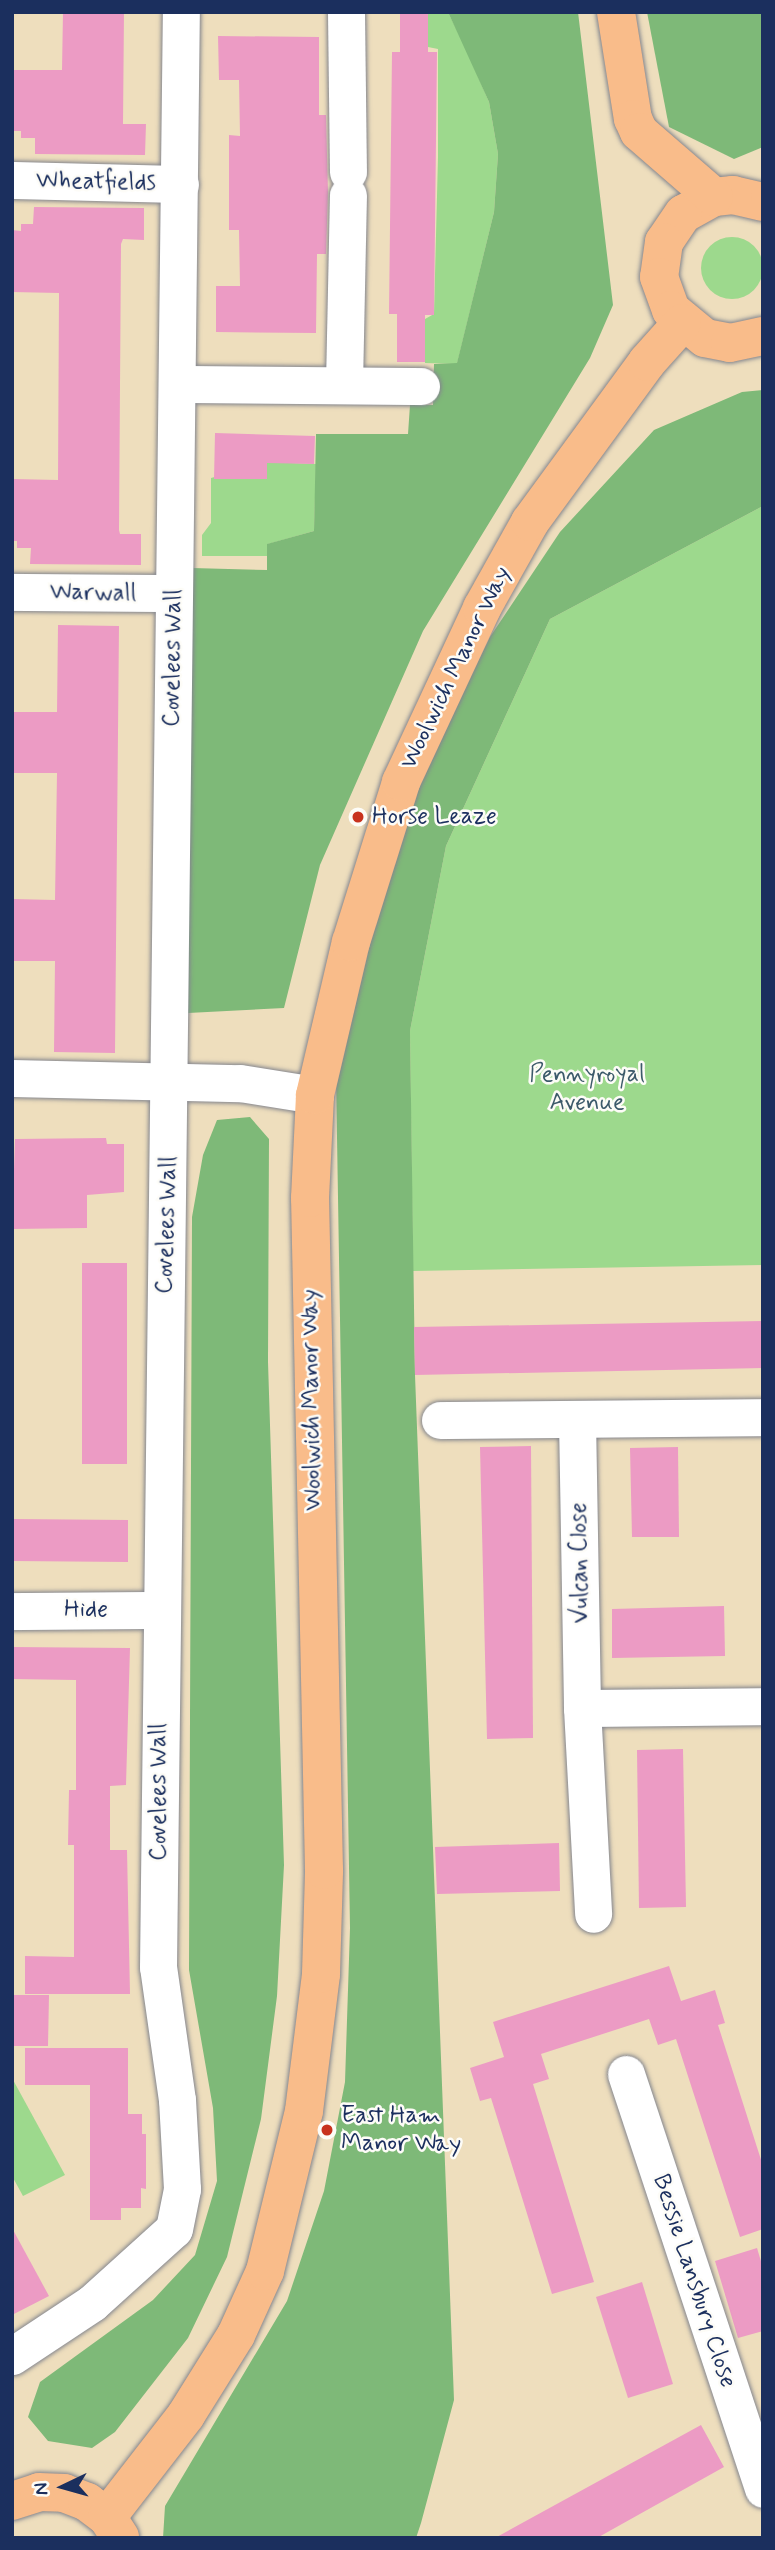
<!DOCTYPE html>
<style>
body{margin:0}
#map{position:relative;width:775px;height:2550px;overflow:hidden;background:#eedebd;font-family:Mynerve,sans-serif}
div>[style]{position:absolute}
[style*='--x']{left:calc(var(--x)*1px);top:calc(var(--y)*1px);width:calc(var(--w)*1px);rotate:calc(var(--a)*1deg)}
.green>*{inset:0;background:#9dd98d}
.round{border-radius:50%}
.forest>*{inset:0;background:#7eb978}
.building>*{inset:0;background:#ec9bc4}
.roads{filter:drop-shadow(0 0 2px #84868e) drop-shadow(0 0 2px #84868e)}
.street>*{height:37px;margin:-18.5px;padding:0 18.5px;transform-origin:18.5px;border-radius:18.5px;background:#fff}
.primary>*{height:38px;margin:-19px;padding:0 19px;transform-origin:19px;border-radius:19px;background:#f9bc8a}
.highway>*{height:38px;margin:-19px;padding:0 19px;transform-origin:19px;border-radius:19px;background:#f9bc8a}
.dots>*{width:19px;height:19px;translate:-50% -50%;box-sizing:border-box;border:4px solid #fdfcf7;border-radius:50%}
span{translate:-50% -50%;white-space:nowrap;text-align:center;line-height:1.15;-webkit-text-stroke:5px #fdfcf7;paint-order:stroke}
.street-label{font-size:24px;color:#1b2f5e}
.poi-label{font-size:24px;color:#1b2f5e}
.left{translate:0 -50%;text-align:left}
.park-label{font-size:24px;color:#3c5a6a}
.frame{position:absolute;inset:0;border:14px solid #1b2f5e;pointer-events:none}
.north{position:absolute;left:28px;top:2452px;width:70px;height:70px;-webkit-text-stroke:5px #fdfcf7;paint-order:stroke;rotate:265deg;font-size:19px;font-weight:700;line-height:28px;text-align:center;color:#1b2f5e}
.north::after{content:'';display:block;margin:auto;width:24px;height:32px;background:#1b2f5e;clip-path:polygon(50% 0,100% 100%,50% 72%,0 100%)}
</style>
<div id="map">
<div class="green">
<i style="clip-path:polygon(428px 12px,448px 12px,466px 49px,489px 102px,498px 154px,494px 212px,457px 364px,425px 363px,425px 319px,434px 314px,438px 157px,438px 49px,428px 47px)"></i>
<i class="round" style="left:701px;top:237px;width:62px;height:62px"></i>
<i style="clip-path:polygon(267px 462px,316px 464px,314px 531px,268px 544px,267px 556px,202px 556px,202px 535px,211px 523px,211px 478px)"></i>
<i style="clip-path:polygon(763px 506px,763px 1265px,413px 1271px,410px 1031px,446px 846px,550px 619px)"></i>
<i style="clip-path:polygon(12px 2078px,65px 2175px,23px 2196px,12px 2176px)"></i>
</div>
<div class="forest">
<i style="clip-path:polygon(448px 12px,578px 12px,613px 305px,590px 358px,423px 631px,320px 865px,284px 1008px,188px 1013px,192px 568px,267px 570px,267px 544px,314px 531px,316px 434px,408px 434px,410px 405px,433px 405px,434px 364px,457px 363px,494px 212px,498px 154px,489px 102px)"></i>
<i style="clip-path:polygon(647px 12px,763px 12px,763px 147px,734px 159px,669px 127px)"></i>
<i style="clip-path:polygon(763px 390px,763px 506px,550px 619px,446px 846px,410px 1031px,415px 1375px,454px 2400px,421px 2523px,416px 2538px,163px 2538px,165px 2506px,287px 2301px,324px 2191px,345px 2082px,350px 1928px,336px 1076px,371px 925px,413px 791px,490px 637px,560px 532px,654px 430px,742px 392px)"></i>
<i style="clip-path:polygon(250px 1117px,269px 1139px,268px 1362px,284px 1865px,277px 1996px,261px 2119px,227px 2257px,188px 2338px,115px 2432px,92px 2448px,48px 2441px,28px 2417px,40px 2382px,153px 2300px,195px 2255px,217px 2181px,213px 2108px,189px 1970px,192px 1217px,203px 1155px,217px 1120px)"></i>
</div>
<div class="building">
<i style="clip-path:polygon(63px 12px,124px 12px,123px 124px,146px 124px,145px 155px,35px 154px,35px 138px,21px 138px,21px 131px,12px 131px,12px 70px,62px 70px)"></i>
<i style="clip-path:polygon(400px 12px,428px 12px,428px 52px,437px 52px,434px 315px,425px 315px,425px 362px,397px 362px,397px 314px,389px 314px,392px 52px,400px 52px)"></i>
<i style="clip-path:polygon(218px 36px,319px 37px,319px 115px,326px 115px,328px 192px,326px 254px,317px 254px,316px 333px,216px 332px,216px 286px,240px 286px,239px 230px,229px 230px,229px 135px,240px 136px,239px 80px,219px 80px)"></i>
<i style="clip-path:polygon(34px 207px,144px 208px,144px 240px,123px 239px,121px 244px,119px 530px,120px 534px,141px 534px,141px 565px,30px 564px,31px 548px,17px 548px,17px 541px,12px 541px,12px 479px,58px 480px,59px 293px,12px 292px,12px 230px,21px 231px,21px 224px,33px 224px)"></i>
<i style="clip-path:polygon(215px 433px,315px 436px,314px 464px,267px 463px,267px 479px,214px 479px)"></i>
<i style="clip-path:polygon(58px 625px,119px 626px,115px 1053px,54px 1052px,55px 961px,12px 961px,12px 899px,55px 900px,57px 773px,12px 773px,12px 712px,57px 712px)"></i>
<i style="clip-path:polygon(106px 1138px,107px 1144px,124px 1144px,124px 1192px,87px 1195px,87px 1228px,12px 1229px,15px 1139px)"></i>
<i style="clip-path:polygon(82px 1263px,127px 1263px,127px 1464px,82px 1464px)"></i>
<i style="clip-path:polygon(763px 1321px,763px 1368px,415px 1375px,414px 1327px)"></i>
<i style="clip-path:polygon(531px 1446px,533px 1738px,487px 1739px,480px 1447px)"></i>
<i style="clip-path:polygon(678px 1447px,679px 1537px,632px 1537px,630px 1448px)"></i>
<i style="clip-path:polygon(12px 1519px,128px 1520px,128px 1562px,12px 1561px)"></i>
<i style="clip-path:polygon(724px 1606px,725px 1656px,612px 1658px,612px 1609px)"></i>
<i style="clip-path:polygon(12px 1647px,130px 1648px,126px 1785px,110px 1786px,110px 1850px,127px 1850px,130px 1994px,25px 1994px,25px 1956px,74px 1957px,74px 1845px,68px 1845px,69px 1790px,76px 1790px,76px 1680px,12px 1679px)"></i>
<i style="clip-path:polygon(683px 1749px,686px 1907px,639px 1908px,637px 1750px)"></i>
<i style="clip-path:polygon(559px 1843px,560px 1891px,437px 1894px,435px 1847px)"></i>
<i style="clip-path:polygon(669px 1966px,681px 2001px,715px 1990px,725px 2023px,718px 2025px,763px 2166px,763px 2229px,740px 2237px,676px 2039px,658px 2045px,649px 2019px,541px 2054px,549px 2079px,533px 2084px,594px 2282px,552px 2294px,491px 2098px,480px 2101px,470px 2068px,504px 2057px,493px 2022px)"></i>
<i style="clip-path:polygon(12px 1995px,49px 1995px,48px 2046px,12px 2046px)"></i>
<i style="clip-path:polygon(25px 2048px,128px 2048px,128px 2114px,142px 2114px,142px 2134px,146px 2134px,146px 2189px,141px 2188px,141px 2208px,121px 2208px,121px 2220px,90px 2220px,90px 2085px,25px 2085px)"></i>
<i style="clip-path:polygon(12px 2228px,49px 2296px,12px 2315px)"></i>
<i style="clip-path:polygon(757px 2248px,763px 2268px,763px 2331px,738px 2338px,715px 2261px)"></i>
<i style="clip-path:polygon(642px 2282px,673px 2384px,628px 2398px,596px 2297px)"></i>
<i style="clip-path:polygon(701px 2425px,724px 2467px,613px 2529px,597px 2538px,495px 2538px)"></i>
</div>
<div class="roads">
<div class="street">
<i style="--x:346;--y:12;--w:160;--a:89.3"></i>
<i style="--x:12;--y:180;--w:168;--a:1.4"></i>
<i style="--x:178;--y:384;--w:243;--a:0.5"></i>
<i style="--x:344;--y:384;--w:189;--a:-88.8"></i>
<i style="--x:12;--y:592;--w:162;--a:0.4"></i>
<i style="--x:12;--y:1078;--w:228;--a:1.3"></i>
<i style="--x:240;--y:1083;--w:76;--a:9.1"></i>
<i style="--x:577;--y:1419;--w:289;--a:89"></i>
<i style="--x:582;--y:1708;--w:206;--a:86.9"></i>
<i style="--x:440;--y:1420;--w:323;--a:-0.5"></i>
<i style="--x:12;--y:1611;--w:148;--a:-0.4"></i>
<i style="--x:582;--y:1708;--w:181;--a:-0.6"></i>
<i style="--x:626;--y:2074;--w:437;--a:71.7"></i>
<i style="--x:12;--y:2356;--w:96;--a:-33.5"></i>
<i style="--x:92;--y:2303;--w:110;--a:-42.1"></i>
<i style="--x:174;--y:2229;--w:41;--a:-78.7"></i>
<i style="--x:182;--y:2189;--w:89;--a:-93.2"></i>
<i style="--x:177;--y:2100;--w:134;--a:-98.1"></i>
<i style="--x:158;--y:1967;--w:1955;--a:-89.33"></i>
</div>
<div class="primary">
<i style="--x:763;--y:202;--w:31;--a:-167"></i>
<i style="--x:733;--y:195;--w:19;--a:174"></i>
<i style="--x:714;--y:197;--w:35;--a:151"></i>
<i style="--x:683;--y:214;--w:34;--a:124"></i>
<i style="--x:664;--y:242;--w:35;--a:98"></i>
<i style="--x:659;--y:277;--w:35;--a:70"></i>
<i style="--x:671;--y:310;--w:44;--a:39.5"></i>
<i style="--x:705;--y:338;--w:25;--a:11"></i>
<i style="--x:730;--y:343;--w:34;--a:-12"></i>
<i style="--x:12;--y:2501;--w:28;--a:-18"></i>
<i style="--x:39;--y:2492;--w:25;--a:2"></i>
<i style="--x:64;--y:2493;--w:25;--a:21"></i>
<i style="--x:87;--y:2502;--w:25;--a:37"></i>
<i style="--x:107;--y:2517;--w:24;--a:57"></i>
<i style="--x:107;--y:2517;--w:129;--a:-52.2"></i>
<i style="--x:186;--y:2415;--w:94;--a:-58"></i>
<i style="--x:236;--y:2335;--w:70;--a:-65.6"></i>
<i style="--x:265;--y:2271;--w:165;--a:-76.3"></i>
<i style="--x:304;--y:2111;--w:138;--a:-82.9"></i>
<i style="--x:321;--y:1974;--w:104;--a:-88.3"></i>
<i style="--x:324;--y:1870;--w:672;--a:-91.19"></i>
<i style="--x:310;--y:1198;--w:103;--a:-87.2"></i>
<i style="--x:315;--y:1095;--w:157;--a:-76.8"></i>
<i style="--x:351;--y:942;--w:168;--a:-72.6"></i>
<i style="--x:401;--y:782;--w:192;--a:-65"></i>
<i style="--x:482;--y:608;--w:98;--a:-60.8"></i>
<i style="--x:530;--y:522;--w:198;--a:-53.8"></i>
<i style="--x:647;--y:362;--w:52;--a:-48.1"></i>
</div>
<div class="highway">
<i style="--x:616;--y:12;--w:108;--a:81"></i>
<i style="--x:633;--y:119;--w:14;--a:65"></i>
<i style="--x:639;--y:132;--w:99;--a:40.9"></i>
</div>
</div>
<div class="dots">
<i style="left:358px;top:817px;background:#c8321e"></i>
<i style="left:327px;top:2130px;background:#c8321e"></i>
</div>
<div class="street-label">
<span style="left:96px;top:182px;rotate:1deg">Wheatfields</span>
<span style="left:93px;top:593px;rotate:1deg">Warwall</span>
<span style="left:173px;top:658px;rotate:-89deg">Covelees Wall</span>
<span style="left:456px;top:668px;rotate:-64deg">Woolwich Manor Way</span>
<span style="left:167px;top:1225px;rotate:-88deg">Covelees Wall</span>
<span style="left:312px;top:1400px;rotate:-91deg">Woolwich Manor Way</span>
<span style="left:580px;top:1563px;rotate:-91deg">Vulcan Close</span>
<span style="left:86px;top:1610px">Hide</span>
<span style="left:159px;top:1792px;rotate:-90deg">Covelees Wall</span>
<span style="left:694px;top:2281px;rotate:72deg">Bessie Lansbury Close</span>
</div>
<div class="poi-label">
<span class="left" style="left:372px;top:817px">Horse Leaze</span>
<span class="left" style="left:341px;top:2130px">East Ham<br>Manor Way</span>
</div>
<div class="park-label">
<span style="left:587px;top:1089px">Pennyroyal<br>Avenue</span>
</div>
<div class="frame"></div>
<div class="north">N</div>
</div>
